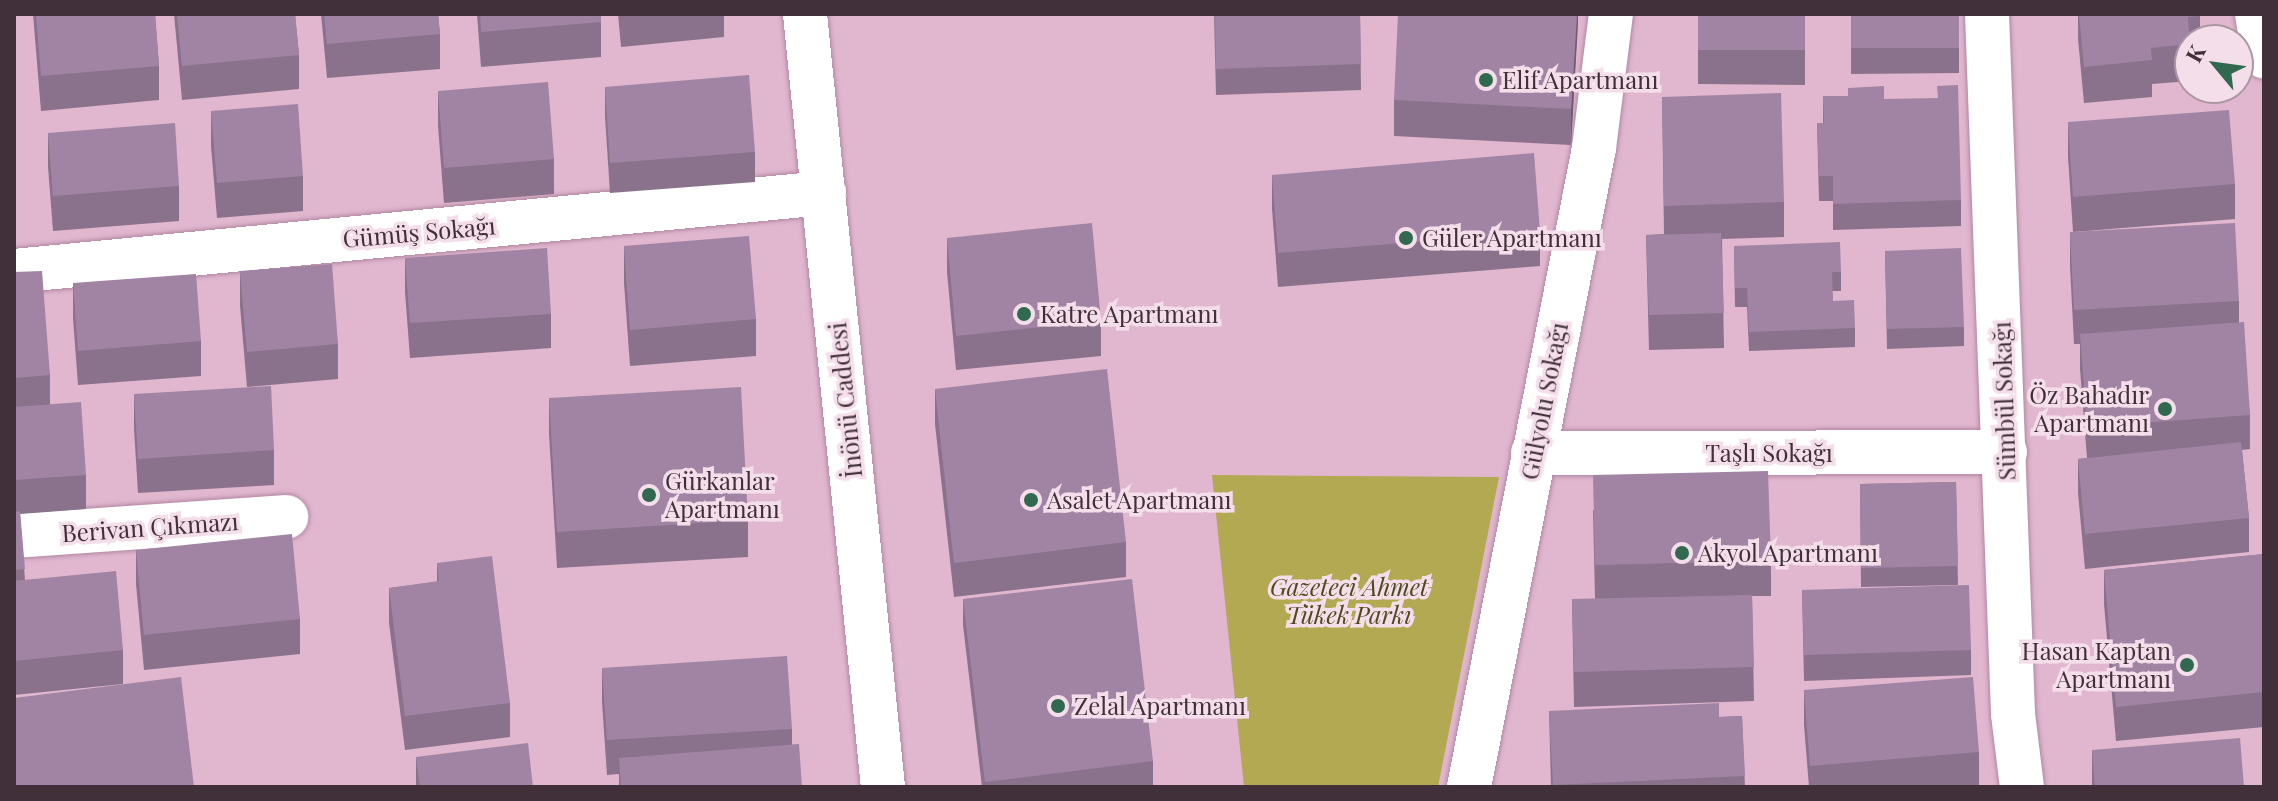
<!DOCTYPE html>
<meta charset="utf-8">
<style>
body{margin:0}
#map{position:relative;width:2278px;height:801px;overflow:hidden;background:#e1b6cf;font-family:"Playfair Display",serif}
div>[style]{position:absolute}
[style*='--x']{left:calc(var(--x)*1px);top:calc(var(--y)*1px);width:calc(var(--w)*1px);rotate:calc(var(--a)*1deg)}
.green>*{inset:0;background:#b3a953}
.roads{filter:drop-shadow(0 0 2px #b188a0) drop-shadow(0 0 2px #b188a0)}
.street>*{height:44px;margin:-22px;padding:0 22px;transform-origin:22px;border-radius:22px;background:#fff}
.primary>*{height:44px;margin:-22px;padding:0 22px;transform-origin:22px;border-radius:22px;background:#fff}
.wall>*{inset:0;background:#8a728d}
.shaded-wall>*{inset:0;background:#715c73}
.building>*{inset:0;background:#a184a4}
.dots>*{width:22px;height:22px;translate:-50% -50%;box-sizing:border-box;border:4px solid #f4deea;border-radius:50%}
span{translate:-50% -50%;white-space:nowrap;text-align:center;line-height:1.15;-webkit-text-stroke:7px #f4deea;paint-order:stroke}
.poi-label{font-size:24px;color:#41303a}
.left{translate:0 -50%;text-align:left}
.right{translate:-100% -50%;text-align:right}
.street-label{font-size:24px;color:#41303a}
.park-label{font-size:24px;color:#4f4a1e;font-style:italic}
.frame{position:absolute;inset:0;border:16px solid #41303a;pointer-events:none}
.north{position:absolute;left:2174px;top:24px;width:80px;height:80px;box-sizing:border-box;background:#f4deea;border:2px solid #ac98a4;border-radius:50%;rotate:299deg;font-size:22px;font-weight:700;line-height:32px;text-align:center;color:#41303a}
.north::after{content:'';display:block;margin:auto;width:28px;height:36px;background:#306850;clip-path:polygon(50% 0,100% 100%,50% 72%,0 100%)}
</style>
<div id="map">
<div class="green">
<i style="clip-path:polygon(1212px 475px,1499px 477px,1438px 787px,1244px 787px)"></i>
</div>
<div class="roads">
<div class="street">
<i style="--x:1987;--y:14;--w:700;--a:87.87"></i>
<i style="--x:2013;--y:714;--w:74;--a:83"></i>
<i style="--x:2257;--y:14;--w:43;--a:80.5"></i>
<i style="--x:14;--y:271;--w:814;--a:-5.5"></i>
<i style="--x:1533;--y:453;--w:472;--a:-0.1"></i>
<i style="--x:14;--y:536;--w:273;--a:-4"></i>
<i style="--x:1469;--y:787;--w:651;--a:-78.93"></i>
<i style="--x:1594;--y:148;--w:135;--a:-82.8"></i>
</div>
<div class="primary">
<i style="--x:805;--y:14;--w:777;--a:84.24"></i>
</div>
</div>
<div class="wall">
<i style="clip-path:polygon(33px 14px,155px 14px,159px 66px,159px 100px,41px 111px)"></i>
<i style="clip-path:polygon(174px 14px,295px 14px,299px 55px,299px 89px,182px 100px)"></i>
<i style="clip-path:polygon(321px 14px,438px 14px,440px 34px,440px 69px,327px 78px)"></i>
<i style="clip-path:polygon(477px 14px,601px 14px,601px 57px,481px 67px)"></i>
<i style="clip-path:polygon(618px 14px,724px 14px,724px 37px,621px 47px)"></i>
<i style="clip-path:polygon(1214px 14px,1360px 14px,1361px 90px,1216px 95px)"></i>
<i style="clip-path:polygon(1578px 14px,1571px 145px,1394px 136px,1394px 100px)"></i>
<i style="clip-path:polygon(1698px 14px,1805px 14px,1805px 85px,1698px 84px)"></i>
<i style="clip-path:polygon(1851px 14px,1959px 14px,1959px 73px,1851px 74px)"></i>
<i style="clip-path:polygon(2078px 14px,2200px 14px,2200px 40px,2190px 40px,2190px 81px,2152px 84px,2152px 97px,2084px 103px,2078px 39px)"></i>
<i style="clip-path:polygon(605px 87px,755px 152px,755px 182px,610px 193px,605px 117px)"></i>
<i style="clip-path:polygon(438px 91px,554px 159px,554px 194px,444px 203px,438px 126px)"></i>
<i style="clip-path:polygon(1823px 96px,1884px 99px,1961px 200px,1961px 226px,1833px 230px,1833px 201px,1819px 201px,1817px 123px,1823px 123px)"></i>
<i style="clip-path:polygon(1662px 97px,1784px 202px,1784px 237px,1722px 239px,1724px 348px,1649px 350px,1646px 235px,1664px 234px)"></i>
<i style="clip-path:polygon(211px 111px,303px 176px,303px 211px,217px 218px,211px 146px)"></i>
<i style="clip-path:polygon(2068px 122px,2235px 184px,2235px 219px,2073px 232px,2068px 157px)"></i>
<i style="clip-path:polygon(48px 133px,179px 186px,179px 221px,53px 231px,48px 167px)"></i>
<i style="clip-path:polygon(1272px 175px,1540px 232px,1540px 266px,1278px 287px,1272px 209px)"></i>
<i style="clip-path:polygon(2070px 232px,2239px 301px,2239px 323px,2250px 415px,2250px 449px,2242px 450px,2249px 518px,2249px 552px,2085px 569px,2078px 493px,2078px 459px,2087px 458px,2080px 369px,2080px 344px,2074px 344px,2070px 267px)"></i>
<i style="clip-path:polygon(947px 238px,1101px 321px,1101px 356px,956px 370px,947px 272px)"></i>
<i style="clip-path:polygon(624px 246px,756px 319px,756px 356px,630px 366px,624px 283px)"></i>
<i style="clip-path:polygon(1734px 246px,1841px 272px,1841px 291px,1832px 291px,1833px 301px,1855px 328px,1855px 347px,1749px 351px,1747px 307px,1735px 307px)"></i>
<i style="clip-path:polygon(1885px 251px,1964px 327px,1964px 346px,1887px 349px)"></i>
<i style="clip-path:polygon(405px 258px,551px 314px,551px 348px,410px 358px,405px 292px)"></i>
<i style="clip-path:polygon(240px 271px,338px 344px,338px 379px,247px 387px,240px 306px)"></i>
<i style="clip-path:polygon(14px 272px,50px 375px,50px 405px,86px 475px,86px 509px,20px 514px,25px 580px,123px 650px,123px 684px,14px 695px)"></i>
<i style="clip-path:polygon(73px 283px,201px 341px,201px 376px,78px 385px,73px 318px)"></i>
<i style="clip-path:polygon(935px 389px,1126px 542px,1126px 577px,954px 597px,935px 424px)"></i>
<i style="clip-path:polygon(134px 394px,274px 450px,274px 485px,138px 493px,134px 429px)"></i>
<i style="clip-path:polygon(549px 398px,748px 520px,748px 557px,557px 568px,549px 434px)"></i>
<i style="clip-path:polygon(1956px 482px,1958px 585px,1861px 587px,1860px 484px)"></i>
<i style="clip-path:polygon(1593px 510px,1771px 561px,1771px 596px,1752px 596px,1754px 701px,1574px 707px,1572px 599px,1595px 599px)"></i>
<i style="clip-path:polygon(136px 550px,300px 619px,300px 654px,144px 670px,136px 584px)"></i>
<i style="clip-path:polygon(2264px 554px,2264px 727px,2116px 741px,2104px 604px,2104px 570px)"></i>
<i style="clip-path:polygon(437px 563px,510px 703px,510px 737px,405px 750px,389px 623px,389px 588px,437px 582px)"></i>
<i style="clip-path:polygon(1802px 590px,1971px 650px,1971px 675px,1804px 681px)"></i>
<i style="clip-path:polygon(963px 599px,1153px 761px,1153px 787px,982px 787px,963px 625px)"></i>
<i style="clip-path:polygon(602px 668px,792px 729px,792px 745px,802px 787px,619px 787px,619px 774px,607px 775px,602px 702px)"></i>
<i style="clip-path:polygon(1804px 690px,1979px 752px,1979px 787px,1809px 787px,1804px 725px)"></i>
<i style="clip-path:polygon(1549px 711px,1719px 717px,1742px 716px,1745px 787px,1551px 787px)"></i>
<i style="clip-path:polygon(2092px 750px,2244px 787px,2092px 787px)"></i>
<i style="clip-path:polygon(416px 757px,533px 787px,416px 787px)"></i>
</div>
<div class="shaded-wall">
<i style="clip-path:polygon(1577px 14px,1578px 14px,1578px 24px,1571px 145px,1571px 109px)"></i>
</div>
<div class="building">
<i style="clip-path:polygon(36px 14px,155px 14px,159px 66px,41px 76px)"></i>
<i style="clip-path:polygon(177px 14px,295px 14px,299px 55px,182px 66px)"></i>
<i style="clip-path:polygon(324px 14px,438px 14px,440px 34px,327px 44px)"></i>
<i style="clip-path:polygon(480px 14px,601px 14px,601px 22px,481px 32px)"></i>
<i style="clip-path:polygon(1215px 14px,1360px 14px,1361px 64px,1216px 69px)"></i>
<i style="clip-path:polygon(1398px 14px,1577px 14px,1571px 109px,1394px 100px)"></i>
<i style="clip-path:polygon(1698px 14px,1805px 14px,1805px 50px,1698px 50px)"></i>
<i style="clip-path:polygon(1851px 14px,1959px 14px,1959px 48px,1851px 48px)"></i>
<i style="clip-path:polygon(2079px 14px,2200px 14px,2200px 16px,2188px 17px,2190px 44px,2151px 48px,2152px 60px,2084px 67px)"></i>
<i style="clip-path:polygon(749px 75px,755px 152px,610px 163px,605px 87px)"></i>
<i style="clip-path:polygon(548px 82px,554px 159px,444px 168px,438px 91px)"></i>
<i style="clip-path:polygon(1958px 85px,1961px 200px,1833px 204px,1833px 176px,1819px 176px,1817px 123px,1824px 123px,1823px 96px,1848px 96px,1848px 88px,1884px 86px,1884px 99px,1938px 98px,1937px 86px)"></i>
<i style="clip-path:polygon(1781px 93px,1784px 202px,1664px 206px,1662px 97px)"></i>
<i style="clip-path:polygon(298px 104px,303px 176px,217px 183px,211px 111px)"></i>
<i style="clip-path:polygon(2229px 110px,2235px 184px,2073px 197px,2068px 122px)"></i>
<i style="clip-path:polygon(175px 123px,179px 186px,53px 196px,48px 133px)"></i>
<i style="clip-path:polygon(1534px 153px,1540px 232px,1278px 253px,1272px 175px)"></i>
<i style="clip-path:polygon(1092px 223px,1101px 321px,956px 336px,947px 238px)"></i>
<i style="clip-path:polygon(2235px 223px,2239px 301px,2074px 310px,2070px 232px)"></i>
<i style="clip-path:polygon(1721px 233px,1724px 313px,1649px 315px,1646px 235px)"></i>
<i style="clip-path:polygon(749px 236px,756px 319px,630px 330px,624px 246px)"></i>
<i style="clip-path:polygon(1840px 242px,1841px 272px,1832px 272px,1833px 301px,1854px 300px,1855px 328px,1749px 332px,1747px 288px,1735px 288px,1734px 246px)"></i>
<i style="clip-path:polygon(547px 248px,551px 314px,410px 323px,405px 258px)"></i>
<i style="clip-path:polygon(1961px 248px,1964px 327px,1887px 329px,1885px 251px)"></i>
<i style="clip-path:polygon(332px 264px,338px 344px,247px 352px,240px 271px)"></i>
<i style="clip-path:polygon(42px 271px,50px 375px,14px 378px,14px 272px)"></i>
<i style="clip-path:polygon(196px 274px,201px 341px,78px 351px,73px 283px)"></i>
<i style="clip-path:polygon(2244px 322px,2250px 415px,2087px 427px,2080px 334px)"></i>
<i style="clip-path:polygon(1107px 369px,1126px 542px,954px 563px,935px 389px)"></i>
<i style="clip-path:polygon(271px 386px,274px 450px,138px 459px,134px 394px)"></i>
<i style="clip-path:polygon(741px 387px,748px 520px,557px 532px,549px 398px)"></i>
<i style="clip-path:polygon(81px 402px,86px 475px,14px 480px,14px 407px)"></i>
<i style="clip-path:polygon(2241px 442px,2249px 518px,2085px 534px,2078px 459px)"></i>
<i style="clip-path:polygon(1768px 471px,1771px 561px,1595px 565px,1593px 475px)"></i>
<i style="clip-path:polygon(1956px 482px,1958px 566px,1861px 568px,1860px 484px)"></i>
<i style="clip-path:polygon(20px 511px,25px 569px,14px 570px,14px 512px)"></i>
<i style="clip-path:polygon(292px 534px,300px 619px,144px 635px,136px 550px)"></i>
<i style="clip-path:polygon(2264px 554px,2264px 692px,2116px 707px,2104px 570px)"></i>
<i style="clip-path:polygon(492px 556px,510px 703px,405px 716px,389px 588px,439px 581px,437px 563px)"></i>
<i style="clip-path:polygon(116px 571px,123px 650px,14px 661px,14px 581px)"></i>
<i style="clip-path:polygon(1132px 579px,1153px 761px,985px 782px,963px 599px)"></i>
<i style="clip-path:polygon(1969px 585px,1971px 650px,1804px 655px,1802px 590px)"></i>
<i style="clip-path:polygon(1752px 595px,1754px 667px,1574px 672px,1572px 599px)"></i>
<i style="clip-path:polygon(787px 656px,792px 729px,607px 740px,602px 668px)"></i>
<i style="clip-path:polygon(181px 677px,194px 787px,14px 787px,14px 698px)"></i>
<i style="clip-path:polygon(1973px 677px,1979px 752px,1810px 766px,1804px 690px)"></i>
<i style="clip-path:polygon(1719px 703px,1719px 717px,1742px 716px,1745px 776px,1553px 785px,1549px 711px)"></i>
<i style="clip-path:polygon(2240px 738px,2244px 787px,2095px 787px,2092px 750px)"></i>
<i style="clip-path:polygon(528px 743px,533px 787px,420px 787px,416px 757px)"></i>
<i style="clip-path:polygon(799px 744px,802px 787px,621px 787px,619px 758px)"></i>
</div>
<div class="dots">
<i style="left:1486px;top:80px;background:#306850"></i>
<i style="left:1406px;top:238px;background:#306850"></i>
<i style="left:1024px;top:314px;background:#306850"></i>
<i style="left:2165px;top:409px;background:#306850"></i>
<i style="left:649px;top:495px;background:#306850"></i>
<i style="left:1031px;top:500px;background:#306850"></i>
<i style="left:1682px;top:553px;background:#306850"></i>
<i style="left:2187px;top:665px;background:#306850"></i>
<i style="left:1058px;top:706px;background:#306850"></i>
</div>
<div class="poi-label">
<span class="left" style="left:1502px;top:80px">Elif Apartmanı</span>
<span class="left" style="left:1422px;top:238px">Güler Apartmanı</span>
<span class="left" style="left:1040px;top:314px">Katre Apartmanı</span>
<span class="right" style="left:2149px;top:409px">Öz Bahadır<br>Apartmanı</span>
<span class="left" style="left:665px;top:495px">Gürkanlar<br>Apartmanı</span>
<span class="left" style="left:1047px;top:500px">Asalet Apartmanı</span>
<span class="left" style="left:1698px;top:553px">Akyol Apartmanı</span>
<span class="right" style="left:2171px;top:665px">Hasan Kaptan<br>Apartmanı</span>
<span class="left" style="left:1074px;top:706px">Zelal Apartmanı</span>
</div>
<div class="street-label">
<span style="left:419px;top:232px;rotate:-5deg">Gümüş Sokağı</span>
<span style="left:845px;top:400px;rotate:-96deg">İnönü Caddesi</span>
<span style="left:1544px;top:401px;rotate:-79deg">Gülyolu Sokağı</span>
<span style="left:2004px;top:401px;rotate:-92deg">Sümbül Sokağı</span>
<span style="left:1769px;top:453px">Taşlı Sokağı</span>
<span style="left:150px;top:527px;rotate:-4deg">Berivan Çıkmazı</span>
</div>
<div class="park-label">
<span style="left:1349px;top:601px">Gazeteci Ahmet<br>Tükek Parkı</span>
</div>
<div class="frame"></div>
<div class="north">K</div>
</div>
